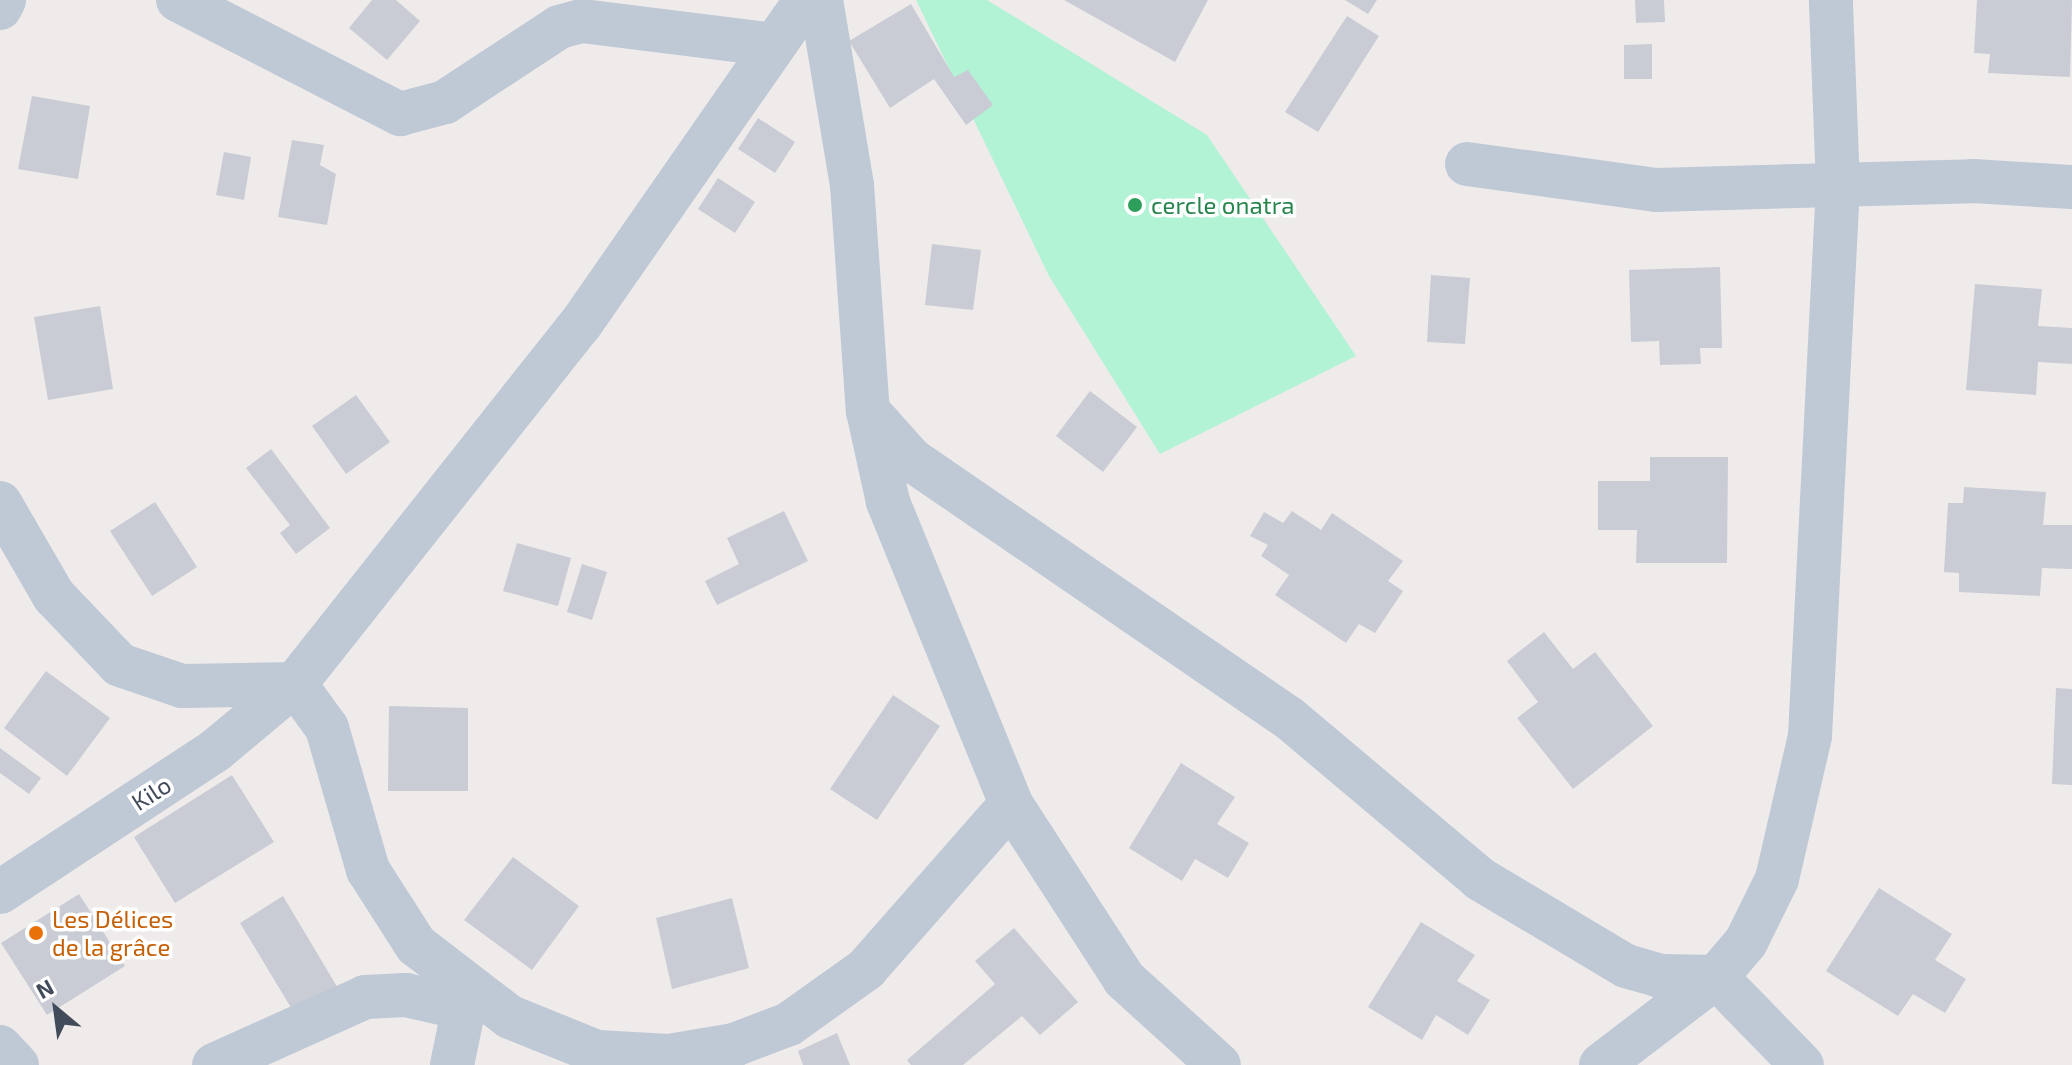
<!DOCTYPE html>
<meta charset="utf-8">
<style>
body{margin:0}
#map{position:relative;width:2072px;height:1065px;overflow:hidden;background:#efebeb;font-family:"Exo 2",sans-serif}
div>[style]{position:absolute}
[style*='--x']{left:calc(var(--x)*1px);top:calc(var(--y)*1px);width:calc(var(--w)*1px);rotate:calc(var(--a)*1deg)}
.green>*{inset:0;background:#b2f3d5}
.building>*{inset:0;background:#c9ccd4}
.minor>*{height:44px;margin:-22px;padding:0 22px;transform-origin:22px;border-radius:22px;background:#bfc8d5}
.dots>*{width:22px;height:22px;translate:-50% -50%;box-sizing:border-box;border:4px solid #fff;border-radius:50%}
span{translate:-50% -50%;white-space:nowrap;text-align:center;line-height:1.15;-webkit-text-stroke:7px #fff;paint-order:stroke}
.leisure-label{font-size:24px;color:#27864d}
.left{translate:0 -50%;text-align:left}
.street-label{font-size:24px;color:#424b5a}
.food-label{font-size:24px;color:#c56008}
.north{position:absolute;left:16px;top:969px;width:80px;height:80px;-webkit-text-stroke:6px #fff;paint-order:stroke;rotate:331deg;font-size:22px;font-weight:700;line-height:32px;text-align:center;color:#424b5a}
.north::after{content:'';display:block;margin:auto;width:28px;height:36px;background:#424b5a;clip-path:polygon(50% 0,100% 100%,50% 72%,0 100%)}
</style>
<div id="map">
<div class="green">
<i style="clip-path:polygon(916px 0,987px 0,1207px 135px,1356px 356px,1160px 454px,1049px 276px)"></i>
</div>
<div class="building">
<i style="clip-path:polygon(372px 0,396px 0,420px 21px,387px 60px,349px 28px)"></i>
<i style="clip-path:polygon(1064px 0,1208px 0,1175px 62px)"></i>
<i style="clip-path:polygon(1345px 0,1377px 0,1368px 14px)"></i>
<i style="clip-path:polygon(1635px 0,1664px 0,1665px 22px,1636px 23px)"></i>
<i style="clip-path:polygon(1977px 0,2072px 0,2070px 77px,1988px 73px,1990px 54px,1974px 53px)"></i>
<i style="clip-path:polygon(911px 4px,954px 77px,968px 70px,993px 105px,966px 125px,934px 79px,890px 108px,849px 41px)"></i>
<i style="clip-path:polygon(1347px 16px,1379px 36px,1318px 132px,1285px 112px)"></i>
<i style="clip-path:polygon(1652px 44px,1652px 79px,1624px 79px,1624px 45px)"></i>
<i style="clip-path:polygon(32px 96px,90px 106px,78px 179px,18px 169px)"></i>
<i style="clip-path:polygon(758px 118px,795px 142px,775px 173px,738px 149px)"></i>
<i style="clip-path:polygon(292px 140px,324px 145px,320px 165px,336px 174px,327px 225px,278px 217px)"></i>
<i style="clip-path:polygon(224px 152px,251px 157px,244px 200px,216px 195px)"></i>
<i style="clip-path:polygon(718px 178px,755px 202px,735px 233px,698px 209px)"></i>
<i style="clip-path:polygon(932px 244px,981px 250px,973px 310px,925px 305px)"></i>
<i style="clip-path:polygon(1720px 267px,1722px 348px,1700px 348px,1701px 364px,1660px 365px,1659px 341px,1631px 342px,1629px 270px)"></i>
<i style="clip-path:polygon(1431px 275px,1470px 278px,1465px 344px,1427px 342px)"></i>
<i style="clip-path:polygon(1975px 284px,2042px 289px,2038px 326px,2072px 328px,2072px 364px,2038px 362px,2036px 395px,1966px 390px)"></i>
<i style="clip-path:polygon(100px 306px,113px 389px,48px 400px,34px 317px)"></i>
<i style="clip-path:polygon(1090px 391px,1137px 427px,1103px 472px,1056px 436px)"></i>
<i style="clip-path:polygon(356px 395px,390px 442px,346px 474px,312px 426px)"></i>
<i style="clip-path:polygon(271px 449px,330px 528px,296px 554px,280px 533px,290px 525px,246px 468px)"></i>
<i style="clip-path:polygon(1650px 457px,1728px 457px,1727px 563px,1636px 563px,1637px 530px,1598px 530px,1598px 481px,1650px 481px)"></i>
<i style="clip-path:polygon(1964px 487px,2046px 492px,2043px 525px,2072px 525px,2072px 569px,2042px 568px,2040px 596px,1959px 592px,1959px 573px,1944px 572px,1948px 503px,1963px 503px)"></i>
<i style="clip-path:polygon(155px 502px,197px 567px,152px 596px,110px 531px)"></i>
<i style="clip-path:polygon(784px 511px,808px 561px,717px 605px,705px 581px,739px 564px,727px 538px)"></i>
<i style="clip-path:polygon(1292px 511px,1321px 530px,1332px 513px,1403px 561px,1388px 581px,1403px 591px,1375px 633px,1359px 624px,1346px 643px,1275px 595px,1289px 575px,1261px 556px,1268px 545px,1250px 536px,1264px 512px,1283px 523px)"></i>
<i style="clip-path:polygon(517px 543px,571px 558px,558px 606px,503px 591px)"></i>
<i style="clip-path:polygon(582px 564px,607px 572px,592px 620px,567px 612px)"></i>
<i style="clip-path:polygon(1544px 632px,1573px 669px,1595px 652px,1653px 726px,1573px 789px,1517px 718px,1538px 702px,1507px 661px)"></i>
<i style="clip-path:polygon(46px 671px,110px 718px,67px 776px,4px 728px)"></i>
<i style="clip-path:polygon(2056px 688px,2072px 689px,2072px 785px,2052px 784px)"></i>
<i style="clip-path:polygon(893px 695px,940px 726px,877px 820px,830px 789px)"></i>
<i style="clip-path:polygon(389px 706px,468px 708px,468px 791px,388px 791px)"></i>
<i style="clip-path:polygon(0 748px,41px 778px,29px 794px,0 773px)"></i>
<i style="clip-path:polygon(1181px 763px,1235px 797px,1217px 824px,1249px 843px,1228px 878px,1195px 859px,1182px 881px,1129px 848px)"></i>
<i style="clip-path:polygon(232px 775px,274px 842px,175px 903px,134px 837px)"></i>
<i style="clip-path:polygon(513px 857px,579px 906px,532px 970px,464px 920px)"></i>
<i style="clip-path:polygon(1879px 888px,1952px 934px,1935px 960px,1966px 979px,1945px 1013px,1913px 994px,1898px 1016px,1826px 971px)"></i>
<i style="clip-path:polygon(79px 894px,125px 966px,47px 1015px,1px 943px)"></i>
<i style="clip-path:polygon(283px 896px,339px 990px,296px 1016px,240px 923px)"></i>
<i style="clip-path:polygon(732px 898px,749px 968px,672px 989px,656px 918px)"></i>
<i style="clip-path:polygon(1421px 922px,1475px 955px,1457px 981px,1490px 1000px,1468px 1035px,1436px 1015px,1422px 1040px,1368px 1007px)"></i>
<i style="clip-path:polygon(1014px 928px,1078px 1002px,1040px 1035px,1022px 1016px,963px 1065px,911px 1065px,907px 1060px,995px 984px,975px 961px)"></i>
<i style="clip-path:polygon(837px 1033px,850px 1065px,803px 1065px,798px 1051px)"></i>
</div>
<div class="minor">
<i style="--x:178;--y:0;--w:250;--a:27.2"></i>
<i style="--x:400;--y:114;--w:47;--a:-14.9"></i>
<i style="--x:445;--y:102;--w:136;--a:-33.3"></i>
<i style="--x:559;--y:27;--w:24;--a:-15"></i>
<i style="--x:582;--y:21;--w:194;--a:7.1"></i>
<i style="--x:821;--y:0;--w:188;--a:80.5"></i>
<i style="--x:852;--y:185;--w:227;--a:86"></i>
<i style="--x:868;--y:411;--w:93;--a:77.6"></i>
<i style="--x:888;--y:502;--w:326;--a:67.8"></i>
<i style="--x:1011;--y:804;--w:208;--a:57.1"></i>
<i style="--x:1124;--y:979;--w:128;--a:42.2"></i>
<i style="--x:0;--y:8;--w:9;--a:-63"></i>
<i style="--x:1467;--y:164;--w:191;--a:7.8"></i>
<i style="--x:1656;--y:190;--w:317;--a:-1.6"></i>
<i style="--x:1973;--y:181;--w:99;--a:3.5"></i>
<i style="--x:868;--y:411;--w:66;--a:48.1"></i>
<i style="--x:912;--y:460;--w:457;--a:34.4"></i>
<i style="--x:1289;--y:718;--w:250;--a:40.1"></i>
<i style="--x:1480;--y:879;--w:170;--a:30.8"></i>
<i style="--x:1626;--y:966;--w:35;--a:16"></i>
<i style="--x:1660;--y:976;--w:56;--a:1"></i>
<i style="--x:1716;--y:977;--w:123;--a:45.7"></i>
<i style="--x:0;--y:503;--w:108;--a:59.9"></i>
<i style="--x:54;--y:596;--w:95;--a:46.3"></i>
<i style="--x:120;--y:665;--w:65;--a:18.7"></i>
<i style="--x:182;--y:686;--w:113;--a:-1"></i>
<i style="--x:295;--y:684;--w:54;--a:54"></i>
<i style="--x:327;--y:728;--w:148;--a:73.9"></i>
<i style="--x:368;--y:870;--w:89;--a:57.4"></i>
<i style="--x:416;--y:945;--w:118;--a:37.5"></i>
<i style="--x:510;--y:1017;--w:94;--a:21.9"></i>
<i style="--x:597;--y:1052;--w:72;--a:3.2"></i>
<i style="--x:669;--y:1056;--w:66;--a:-9.6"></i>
<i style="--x:734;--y:1045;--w:59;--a:-20.9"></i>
<i style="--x:789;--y:1024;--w:95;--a:-35.5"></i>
<i style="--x:866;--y:969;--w:220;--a:-48.7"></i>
<i style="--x:0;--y:892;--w:258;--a:-33.3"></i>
<i style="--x:216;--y:750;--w:103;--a:-39.9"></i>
<i style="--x:295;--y:684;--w:458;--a:-51.6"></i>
<i style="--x:580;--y:325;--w:396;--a:-55.2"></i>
<i style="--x:0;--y:1047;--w:25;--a:47"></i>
<i style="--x:214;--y:1065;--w:166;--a:-24.2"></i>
<i style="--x:365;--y:997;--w:41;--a:-2.8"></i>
<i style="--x:406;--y:995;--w:63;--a:12.9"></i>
<i style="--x:452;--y:1065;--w:80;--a:-78.4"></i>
<i style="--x:1601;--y:1065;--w:145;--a:-37.4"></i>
<i style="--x:1716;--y:977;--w:46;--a:-49.4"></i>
<i style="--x:1746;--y:942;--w:70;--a:-63.8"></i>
<i style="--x:1777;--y:879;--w:147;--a:-77"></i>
<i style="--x:1810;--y:736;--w:551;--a:-87.09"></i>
<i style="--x:1838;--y:186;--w:186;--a:-92.2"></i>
</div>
<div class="dots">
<i style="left:1135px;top:205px;background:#2e9e5b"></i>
<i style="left:36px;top:933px;background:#e8710a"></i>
</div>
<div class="leisure-label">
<span class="left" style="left:1151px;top:205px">cercle onatra</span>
</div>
<div class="street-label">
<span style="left:151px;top:793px;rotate:-33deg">Kilo</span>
</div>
<div class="food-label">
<span class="left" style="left:52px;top:933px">Les Délices<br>de la grâce</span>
</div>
<div class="north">N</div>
</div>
